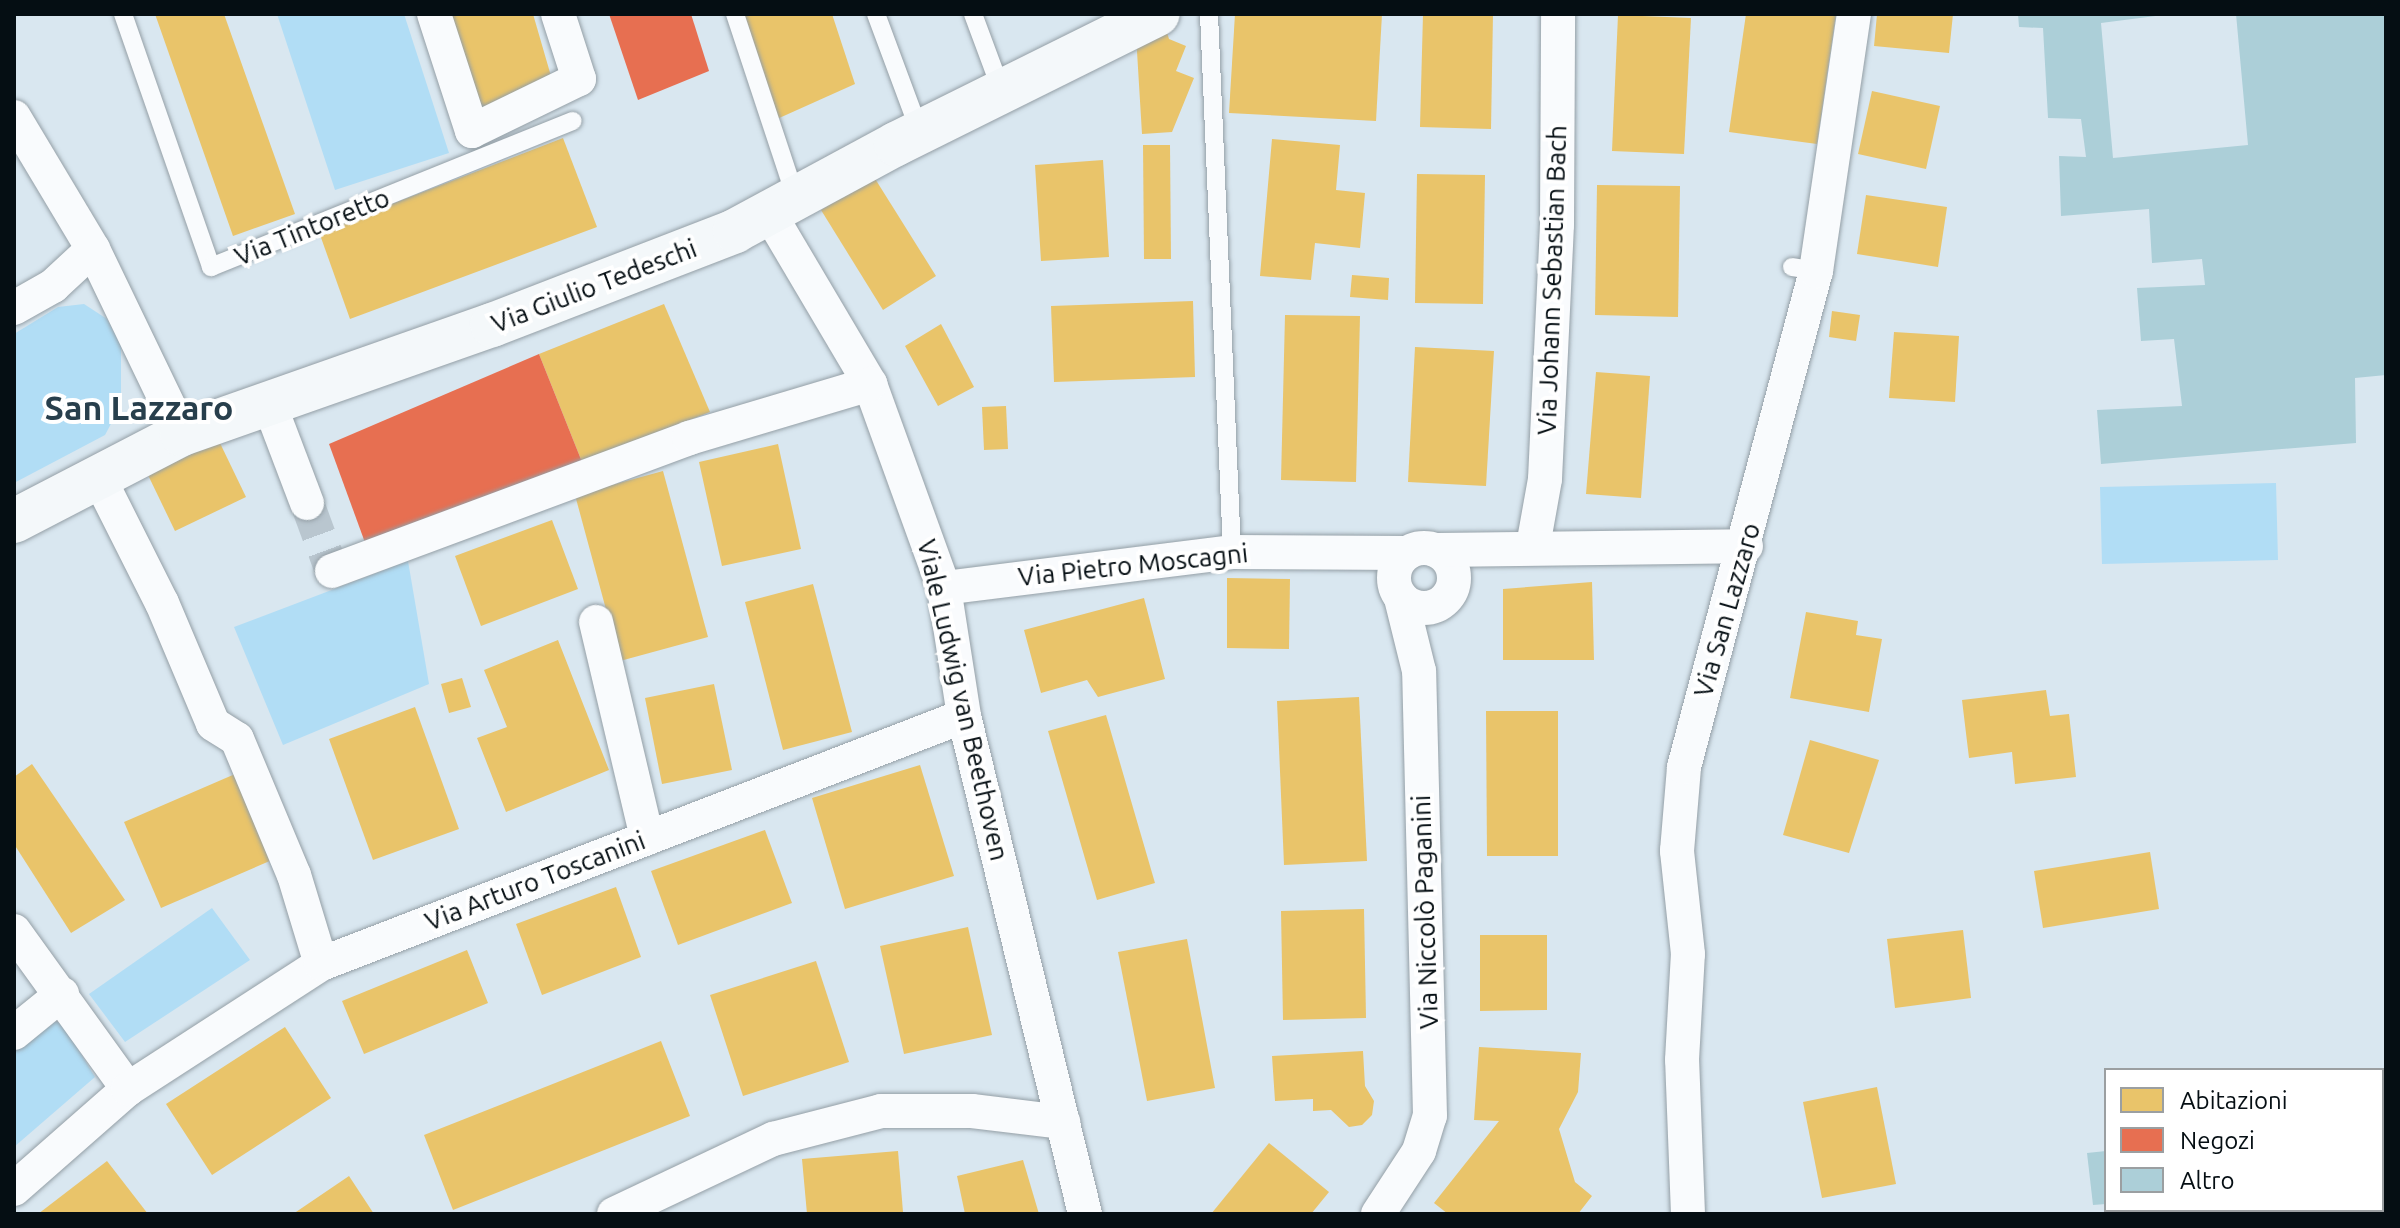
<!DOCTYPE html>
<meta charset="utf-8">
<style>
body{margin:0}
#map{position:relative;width:2400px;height:1228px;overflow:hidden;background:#d9e7f0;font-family:Ubuntu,sans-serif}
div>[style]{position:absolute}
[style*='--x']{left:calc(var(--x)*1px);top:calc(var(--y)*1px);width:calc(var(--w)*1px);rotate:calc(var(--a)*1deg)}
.green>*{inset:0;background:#b1ddf5}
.homes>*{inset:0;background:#e9c46a}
.shops>*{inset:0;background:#e76f51}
.building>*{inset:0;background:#accfd8}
.street-tunnel>*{height:34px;margin-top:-17px;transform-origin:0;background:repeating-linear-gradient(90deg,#b9c6cf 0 34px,transparent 0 51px)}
.roads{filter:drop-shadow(0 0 2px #949fa6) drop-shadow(0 0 2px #949fa6)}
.lane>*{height:18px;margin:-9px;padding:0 9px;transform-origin:9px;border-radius:9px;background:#f9fbfd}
.street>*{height:34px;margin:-17px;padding:0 17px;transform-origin:17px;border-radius:17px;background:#f9fbfd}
.street>.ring{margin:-17px;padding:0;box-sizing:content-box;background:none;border:34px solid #f9fbfd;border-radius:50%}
.secondary>*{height:44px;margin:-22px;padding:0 22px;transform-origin:22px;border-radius:22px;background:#f4f8fa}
span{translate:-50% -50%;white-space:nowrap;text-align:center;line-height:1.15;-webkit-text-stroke:8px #fff;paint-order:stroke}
.street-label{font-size:26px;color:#050e13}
.district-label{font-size:34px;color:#283f4c;font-weight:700}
.frame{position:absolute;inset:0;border:16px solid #050e13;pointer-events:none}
.legend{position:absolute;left:2104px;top:1068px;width:280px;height:144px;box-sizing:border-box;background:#fff;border:2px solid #9b9fa1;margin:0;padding:10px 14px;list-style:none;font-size:24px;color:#050e13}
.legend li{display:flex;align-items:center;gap:16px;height:40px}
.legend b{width:40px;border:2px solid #9b9fa1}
</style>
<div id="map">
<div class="green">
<i style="clip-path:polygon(277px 14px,404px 14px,449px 153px,335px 190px)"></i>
<i style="clip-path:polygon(84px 304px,107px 319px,121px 346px,121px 405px,105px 435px,14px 483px,14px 334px,58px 307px)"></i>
<i style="clip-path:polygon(2276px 483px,2278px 560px,2102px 564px,2100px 487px)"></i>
<i style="clip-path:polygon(408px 561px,429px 684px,283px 745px,234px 627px)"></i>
<i style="clip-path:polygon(212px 908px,250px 960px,125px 1042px,89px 994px)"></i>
<i style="clip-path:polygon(49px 1020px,62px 1023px,95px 1077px,14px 1147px,14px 1045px)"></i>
</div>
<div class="homes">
<i style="clip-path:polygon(155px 14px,224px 14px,295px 214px,233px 236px)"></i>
<i style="clip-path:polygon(449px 14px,533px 14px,553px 83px,476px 112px)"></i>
<i style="clip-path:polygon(742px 14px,832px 14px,855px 84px,777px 119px)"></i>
<i style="clip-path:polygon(1235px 14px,1382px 14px,1376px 121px,1229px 113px)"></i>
<i style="clip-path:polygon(1423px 14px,1493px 14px,1491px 129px,1420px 127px)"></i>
<i style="clip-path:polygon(1746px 14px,1836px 14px,1817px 144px,1729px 132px)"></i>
<i style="clip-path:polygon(1877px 14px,1953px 14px,1949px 53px,1874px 46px)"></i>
<i style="clip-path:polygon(1618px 15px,1691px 18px,1684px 154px,1612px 151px)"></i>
<i style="clip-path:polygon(1165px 26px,1169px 39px,1186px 46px,1176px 71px,1194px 78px,1172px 132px,1142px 134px,1136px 35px)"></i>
<i style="clip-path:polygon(1872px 91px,1940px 106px,1926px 169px,1858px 154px)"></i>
<i style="clip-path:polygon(563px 138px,597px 227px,350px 319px,319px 232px)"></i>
<i style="clip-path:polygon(1272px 139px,1340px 145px,1336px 190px,1365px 193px,1360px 248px,1315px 243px,1311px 280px,1260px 276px)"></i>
<i style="clip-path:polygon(1143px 145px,1170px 145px,1171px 259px,1144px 259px)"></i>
<i style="clip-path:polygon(1103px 160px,1109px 257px,1041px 261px,1035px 165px)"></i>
<i style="clip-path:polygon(1417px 174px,1485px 175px,1483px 304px,1415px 303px)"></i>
<i style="clip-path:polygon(874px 177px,936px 276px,883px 310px,821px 210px)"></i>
<i style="clip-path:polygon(1597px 185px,1680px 186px,1678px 317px,1595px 315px)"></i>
<i style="clip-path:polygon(1866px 195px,1947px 207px,1938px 267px,1857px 254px)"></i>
<i style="clip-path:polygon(1352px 275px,1389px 278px,1388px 300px,1350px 297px)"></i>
<i style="clip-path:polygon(1193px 301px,1195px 377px,1054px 382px,1051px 306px)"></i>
<i style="clip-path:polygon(664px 304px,710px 412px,582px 462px,539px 354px)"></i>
<i style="clip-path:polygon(1832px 311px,1860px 315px,1856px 341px,1829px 337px)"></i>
<i style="clip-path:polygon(1285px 315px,1360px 316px,1356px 482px,1281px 480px)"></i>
<i style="clip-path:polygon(941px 324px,974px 387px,938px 406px,905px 346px)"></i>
<i style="clip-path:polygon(1894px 332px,1959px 336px,1955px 402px,1889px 398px)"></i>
<i style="clip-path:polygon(1415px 347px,1494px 351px,1486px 486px,1408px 482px)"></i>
<i style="clip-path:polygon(1596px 372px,1650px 376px,1641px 498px,1586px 494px)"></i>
<i style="clip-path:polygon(1006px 406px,1008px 449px,984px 450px,982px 407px)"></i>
<i style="clip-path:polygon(219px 441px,246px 497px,175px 531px,148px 475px)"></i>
<i style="clip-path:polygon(778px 444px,801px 549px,722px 566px,699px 462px)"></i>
<i style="clip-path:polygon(663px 471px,708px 637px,620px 661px,575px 495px)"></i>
<i style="clip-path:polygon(552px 520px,578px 589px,481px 626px,455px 556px)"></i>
<i style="clip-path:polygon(1227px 578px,1290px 579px,1289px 649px,1227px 648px)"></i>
<i style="clip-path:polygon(1592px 582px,1594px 660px,1503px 660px,1503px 589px)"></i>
<i style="clip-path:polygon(813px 584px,852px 732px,783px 750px,745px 602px)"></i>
<i style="clip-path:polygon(1144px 598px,1165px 679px,1098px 697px,1087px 680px,1041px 693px,1024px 630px)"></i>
<i style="clip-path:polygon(1806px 612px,1858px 621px,1856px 635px,1882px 639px,1869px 712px,1790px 698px)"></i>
<i style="clip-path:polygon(558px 640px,609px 770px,506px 812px,477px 738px,507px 727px,484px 670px)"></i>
<i style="clip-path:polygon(462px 678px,471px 707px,449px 713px,441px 684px)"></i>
<i style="clip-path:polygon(714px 684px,732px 770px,662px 784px,645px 698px)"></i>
<i style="clip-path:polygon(2046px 690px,2050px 716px,2069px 714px,2076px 777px,2015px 784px,2012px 752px,1969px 758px,1962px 700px)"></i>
<i style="clip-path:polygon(1359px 697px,1367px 861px,1284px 865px,1277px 701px)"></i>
<i style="clip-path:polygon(415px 707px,459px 829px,373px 860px,329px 739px)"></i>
<i style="clip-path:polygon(1486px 711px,1558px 711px,1558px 856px,1487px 856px)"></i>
<i style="clip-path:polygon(1106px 715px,1155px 883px,1097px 900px,1048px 731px)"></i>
<i style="clip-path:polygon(1810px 740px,1879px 760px,1849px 853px,1783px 835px)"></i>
<i style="clip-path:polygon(32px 764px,125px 900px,71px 933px,14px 844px,14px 777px)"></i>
<i style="clip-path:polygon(920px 765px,954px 876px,845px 909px,812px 798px)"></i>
<i style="clip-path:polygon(242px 771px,279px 857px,161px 908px,124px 822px)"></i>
<i style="clip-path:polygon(765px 830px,792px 903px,678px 945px,651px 871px)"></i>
<i style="clip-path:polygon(2150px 852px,2159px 909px,2043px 928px,2034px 871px)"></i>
<i style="clip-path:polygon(616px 887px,641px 957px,542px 995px,516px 924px)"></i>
<i style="clip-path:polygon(1364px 909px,1366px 1018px,1283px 1020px,1281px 911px)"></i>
<i style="clip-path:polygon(968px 927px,992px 1035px,904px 1054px,880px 946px)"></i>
<i style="clip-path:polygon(1963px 930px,1971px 998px,1895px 1008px,1887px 939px)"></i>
<i style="clip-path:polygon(1480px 935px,1547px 935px,1547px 1010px,1480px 1011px)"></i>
<i style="clip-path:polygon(1187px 939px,1215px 1088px,1147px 1101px,1118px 952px)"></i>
<i style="clip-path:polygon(467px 950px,488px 1003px,364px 1054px,342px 1001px)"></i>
<i style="clip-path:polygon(816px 961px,849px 1062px,743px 1096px,710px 995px)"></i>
<i style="clip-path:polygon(285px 1027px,331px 1098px,212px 1175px,166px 1104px)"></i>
<i style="clip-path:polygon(661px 1041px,690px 1116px,453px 1210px,424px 1135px)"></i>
<i style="clip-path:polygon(1479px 1047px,1581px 1053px,1578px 1092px,1559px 1129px,1575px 1182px,1592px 1196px,1578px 1214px,1448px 1214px,1434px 1203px,1499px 1121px,1474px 1120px)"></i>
<i style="clip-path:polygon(1363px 1051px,1365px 1086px,1374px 1101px,1372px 1115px,1362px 1125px,1349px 1127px,1331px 1110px,1313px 1111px,1313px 1099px,1275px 1101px,1272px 1056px)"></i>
<i style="clip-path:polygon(1877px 1087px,1896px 1184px,1822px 1198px,1803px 1102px)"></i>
<i style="clip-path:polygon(1269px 1143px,1329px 1192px,1311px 1214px,1211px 1214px)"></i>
<i style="clip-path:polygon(898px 1151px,903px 1212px,807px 1214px,802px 1159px)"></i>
<i style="clip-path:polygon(1023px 1160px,1039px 1214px,965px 1214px,957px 1176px)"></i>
<i style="clip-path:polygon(107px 1161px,148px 1214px,38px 1214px)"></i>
<i style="clip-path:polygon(349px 1176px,374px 1214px,293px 1214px)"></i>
</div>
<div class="shops">
<i style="clip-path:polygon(609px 14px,691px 14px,709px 71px,638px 100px)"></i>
<i style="clip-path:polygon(539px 354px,582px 462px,367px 548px,329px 444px)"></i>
</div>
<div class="building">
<i style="clip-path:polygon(2018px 14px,2171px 14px,2101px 23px,2113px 158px,2248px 145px,2236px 14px,2386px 14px,2386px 375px,2355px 378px,2356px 443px,2101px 464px,2097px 410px,2182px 406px,2174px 339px,2141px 341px,2137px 288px,2205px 285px,2202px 259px,2152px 263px,2149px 209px,2061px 216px,2059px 156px,2086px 157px,2081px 119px,2048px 118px,2043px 28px,2019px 27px)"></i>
<i style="clip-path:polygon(2106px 1151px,2106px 1204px,2093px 1205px,2087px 1153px)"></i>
<i style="clip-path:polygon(2140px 1210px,2195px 1210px,2196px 1214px,2140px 1214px)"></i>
</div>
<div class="street-tunnel">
<i style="--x:307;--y:503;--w:72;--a:69.8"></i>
</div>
<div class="roads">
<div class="lane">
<i style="--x:123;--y:14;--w:268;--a:70.8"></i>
<i style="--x:211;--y:267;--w:390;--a:-22"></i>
<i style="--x:735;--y:14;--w:194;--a:71.7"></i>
<i style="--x:876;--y:14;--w:126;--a:69.6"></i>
<i style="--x:973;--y:14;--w:83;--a:69.6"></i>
<i style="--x:1209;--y:14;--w:538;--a:87.55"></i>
<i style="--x:1792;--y:267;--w:24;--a:9"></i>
</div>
<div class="street">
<i style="--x:434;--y:14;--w:123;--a:72"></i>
<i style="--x:472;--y:131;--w:119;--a:-25.9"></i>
<i style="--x:579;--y:79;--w:68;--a:-107.9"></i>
<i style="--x:14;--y:117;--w:154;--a:59.1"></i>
<i style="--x:93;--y:249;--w:205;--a:64.3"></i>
<i style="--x:769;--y:213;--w:199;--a:59.4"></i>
<i style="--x:870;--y:384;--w:217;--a:70.1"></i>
<i style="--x:944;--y:588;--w:130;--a:81.1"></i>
<i style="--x:964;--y:716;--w:512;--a:76.34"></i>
<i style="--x:14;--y:308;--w:45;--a:-29.4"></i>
<i style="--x:53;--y:286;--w:54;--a:-42.8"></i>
<i style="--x:269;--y:403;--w:107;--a:69.2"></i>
<i style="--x:98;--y:476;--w:142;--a:63.3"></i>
<i style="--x:162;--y:603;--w:131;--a:67.1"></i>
<i style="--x:213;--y:724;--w:28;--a:32"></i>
<i style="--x:237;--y:739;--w:147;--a:67.3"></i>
<i style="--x:294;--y:875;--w:93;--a:73.1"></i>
<i style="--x:1533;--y:546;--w:68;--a:-79.8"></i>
<i style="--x:1545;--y:479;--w:254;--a:-87.3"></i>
<i style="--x:1557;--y:225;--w:211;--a:-89.7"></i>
<i class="ring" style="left:1394px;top:548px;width:26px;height:26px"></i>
<i style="--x:1435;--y:550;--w:311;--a:-0.7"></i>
<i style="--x:332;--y:571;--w:381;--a:-20.4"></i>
<i style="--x:689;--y:438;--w:189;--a:-16.6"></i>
<i style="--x:944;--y:588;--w:290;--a:-7.1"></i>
<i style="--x:1232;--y:552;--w:175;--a:0.3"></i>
<i style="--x:596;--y:622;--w:222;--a:76.7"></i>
<i style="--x:14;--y:931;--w:195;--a:54.2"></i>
<i style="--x:14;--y:1033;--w:62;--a:-39.1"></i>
<i style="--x:14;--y:1189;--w:152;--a:-41.3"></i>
<i style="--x:128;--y:1089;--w:230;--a:-32.9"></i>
<i style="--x:321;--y:964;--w:689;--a:-21.09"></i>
<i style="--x:614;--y:1214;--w:176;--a:-25.3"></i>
<i style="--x:773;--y:1139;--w:112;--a:-14.5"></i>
<i style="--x:881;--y:1111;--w:91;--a:0"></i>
<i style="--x:972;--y:1111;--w:92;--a:6.9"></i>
<i style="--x:1378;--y:1214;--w:75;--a:-56.9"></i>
<i style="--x:1419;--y:1151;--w:37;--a:-73"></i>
<i style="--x:1430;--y:1116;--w:445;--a:-91.4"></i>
<i style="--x:1419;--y:671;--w:75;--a:-103.9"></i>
<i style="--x:1688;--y:1214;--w:154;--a:-92.2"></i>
<i style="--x:1682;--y:1060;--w:106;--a:-86.8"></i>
<i style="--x:1688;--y:954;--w:104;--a:-96.1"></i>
<i style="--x:1677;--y:851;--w:84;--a:-85.2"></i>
<i style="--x:1684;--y:767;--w:513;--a:-75.1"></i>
<i style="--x:1816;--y:271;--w:260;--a:-81.6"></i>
</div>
<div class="secondary">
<i style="--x:14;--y:521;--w:189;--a:-27.4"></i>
<i style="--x:182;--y:434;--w:329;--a:-19.4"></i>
<i style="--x:492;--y:325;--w:261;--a:-21.1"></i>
<i style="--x:735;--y:231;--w:183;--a:-28.4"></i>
<i style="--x:896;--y:144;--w:292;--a:-26.4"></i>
</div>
</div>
<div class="street-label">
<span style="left:312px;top:227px;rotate:-22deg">Via Tintoretto</span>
<span style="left:1552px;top:280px;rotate:-88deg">Via Johann Sebastian Bach</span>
<span style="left:594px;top:286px;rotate:-21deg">Via Giulio Tedeschi</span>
<span style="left:1133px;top:565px;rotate:-6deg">Via Pietro Moscagni</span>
<span style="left:1727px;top:610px;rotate:-74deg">Via San Lazzaro</span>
<span style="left:963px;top:700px;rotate:77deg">Viale Ludwig van Beethoven</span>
<span style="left:535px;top:881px;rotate:-21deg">Via Arturo Toscanini</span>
<span style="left:1425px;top:912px;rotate:-92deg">Via Niccolò Paganini</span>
</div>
<div class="district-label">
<span style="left:139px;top:408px">San Lazzaro</span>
</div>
<div class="frame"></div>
<ul class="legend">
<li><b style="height:22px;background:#e9c46a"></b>Abitazioni</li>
<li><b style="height:22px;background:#e76f51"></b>Negozi</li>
<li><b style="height:22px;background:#accfd8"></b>Altro</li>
</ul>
</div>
